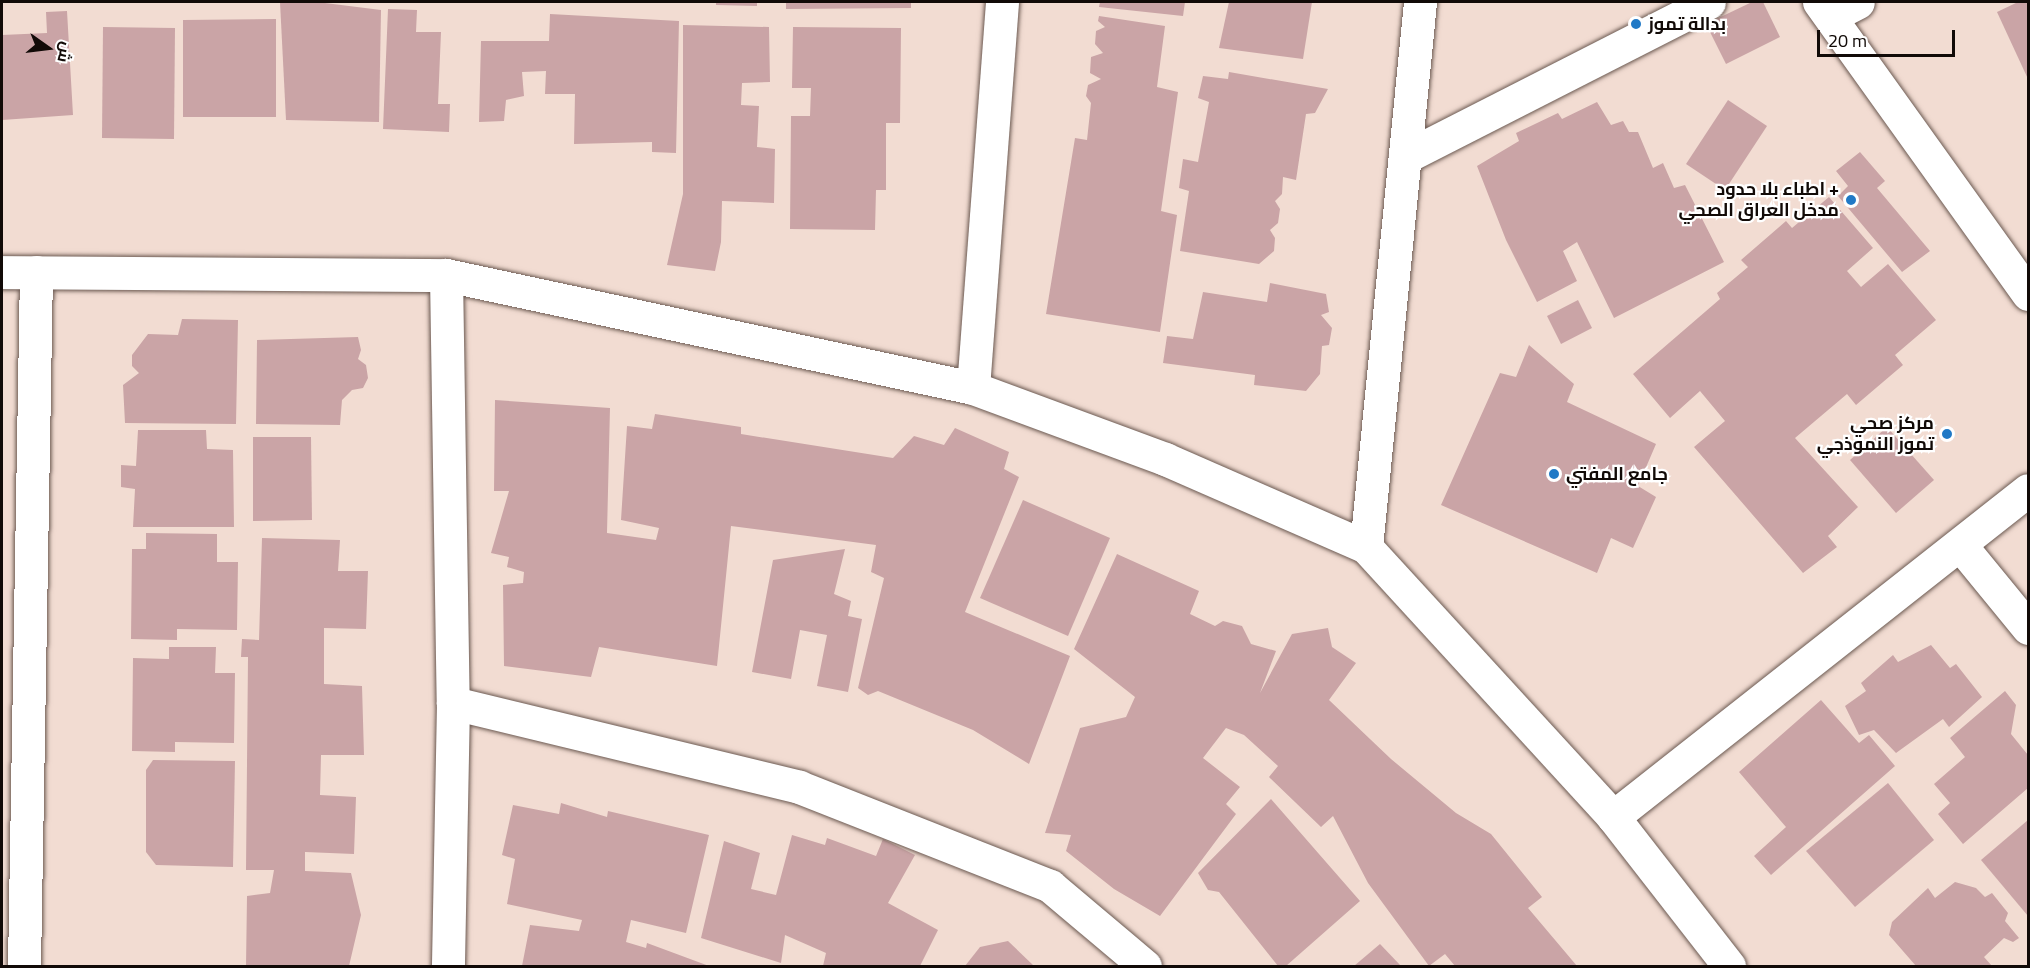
<!DOCTYPE html>
<meta charset="utf-8">
<style>
body{margin:0}
#map{position:relative;width:2030px;height:968px;overflow:hidden;background:#f2dcd2;font-family:Georgia,Cairo,serif}
div>[style]{position:absolute}
[style*='--x']{left:calc(var(--x)*1px);top:calc(var(--y)*1px);width:calc(var(--w)*1px);rotate:calc(var(--a)*1deg)}
.building>*{inset:0;background:#caa4a6}
.roads{filter:drop-shadow(0 0 2px #6b5951) drop-shadow(0 0 2px #6b5951)}
.minor>*{height:33px;margin:-16.5px;padding:0 16.5px;transform-origin:16.5px;border-radius:16.5px;background:#fff}
.dots>*{width:16px;height:16px;translate:-50% -50%;box-sizing:border-box;border:3px solid #fff;border-radius:50%}
span{translate:-50% -50%;white-space:nowrap;text-align:center;line-height:1.15;-webkit-text-stroke:4.5px #fff;paint-order:stroke}
.poi-label{font-size:18px;color:#110a07;font-weight:700}
.left{translate:0 -50%;text-align:left}
.right{translate:-100% -50%;text-align:right}
.frame{position:absolute;inset:0;border:3px solid #110a07;pointer-events:none}
.north{position:absolute;left:18px;top:18px;width:60px;height:60px;-webkit-text-stroke:4px #fff;paint-order:stroke;rotate:104deg;font-size:16px;font-weight:700;line-height:24px;text-align:center;color:#110a07}
.north::after{content:'';display:block;margin:auto;width:21px;height:27px;background:#110a07;clip-path:polygon(50% 0,100% 100%,50% 72%,0 100%)}
.scale{position:absolute;left:1817px;top:30px;width:138px;height:27px;box-sizing:border-box;border:3px solid #110a07;border-top:0;padding-left:8px;font-size:18px;line-height:21px;white-space:nowrap;color:#110a07;-webkit-text-stroke:4px #fff;paint-order:stroke}
</style>
<div id="map">
<div class="building">
<i style="clip-path:polygon(280px 2px,317px 2px,381px 10px,379px 122px,286px 120px)"></i>
<i style="clip-path:polygon(716px 2px,757px 2px,757px 6px,716px 5px)"></i>
<i style="clip-path:polygon(786px 2px,911px 2px,911px 8px,786px 9px)"></i>
<i style="clip-path:polygon(1100px 2px,1185px 2px,1183px 16px,1099px 7px)"></i>
<i style="clip-path:polygon(1229px 2px,1312px 2px,1303px 59px,1219px 48px)"></i>
<i style="clip-path:polygon(1752px 2px,1763px 2px,1780px 37px,1726px 64px,1706px 24px)"></i>
<i style="clip-path:polygon(2018px 2px,2028px 2px,2028px 79px,1997px 12px)"></i>
<i style="clip-path:polygon(388px 9px,417px 10px,416px 32px,441px 32px,438px 104px,450px 104px,449px 132px,383px 129px)"></i>
<i style="clip-path:polygon(67px 11px,73px 115px,2px 120px,2px 35px,47px 33px,46px 12px)"></i>
<i style="clip-path:polygon(550px 14px,679px 21px,676px 153px,652px 152px,652px 142px,574px 144px,575px 94px,545px 94px,546px 71px,522px 72px,524px 96px,506px 100px,504px 121px,479px 122px,481px 41px,549px 41px)"></i>
<i style="clip-path:polygon(1099px 16px,1165px 26px,1157px 87px,1178px 92px,1161px 211px,1177px 215px,1160px 332px,1046px 314px,1075px 138px,1087px 140px,1091px 103px,1086px 96px,1088px 85px,1101px 79px,1090px 73px,1091px 57px,1103px 53px,1095px 44px,1096px 31px,1105px 27px,1098px 21px)"></i>
<i style="clip-path:polygon(276px 19px,276px 117px,183px 117px,183px 20px)"></i>
<i style="clip-path:polygon(683px 25px,769px 27px,770px 82px,742px 83px,741px 105px,759px 106px,757px 147px,775px 149px,774px 203px,722px 201px,721px 242px,715px 271px,667px 265px,683px 194px)"></i>
<i style="clip-path:polygon(103px 27px,175px 28px,174px 139px,102px 138px)"></i>
<i style="clip-path:polygon(793px 27px,901px 28px,900px 123px,886px 123px,886px 190px,876px 190px,875px 230px,790px 229px,791px 116px,810px 116px,811px 88px,792px 88px)"></i>
<i style="clip-path:polygon(1229px 72px,1328px 89px,1315px 113px,1306px 114px,1296px 180px,1283px 177px,1282px 194px,1275px 201px,1280px 209px,1278px 223px,1270px 230px,1275px 238px,1274px 251px,1259px 264px,1180px 251px,1189px 191px,1179px 188px,1183px 159px,1198px 162px,1209px 102px,1198px 98px,1203px 76px,1228px 79px)"></i>
<i style="clip-path:polygon(1728px 100px,1767px 126px,1725px 190px,1686px 164px)"></i>
<i style="clip-path:polygon(1597px 102px,1611px 125px,1623px 121px,1629px 132px,1638px 132px,1653px 168px,1663px 163px,1674px 188px,1685px 185px,1724px 262px,1614px 318px,1577px 242px,1563px 251px,1577px 281px,1537px 302px,1506px 240px,1477px 166px,1519px 141px,1516px 133px,1558px 113px,1562px 119px)"></i>
<i style="clip-path:polygon(1860px 152px,1885px 181px,1877px 188px,1930px 251px,1902px 272px,1838px 196px,1848px 186px,1836px 171px)"></i>
<i style="clip-path:polygon(1829px 197px,1873px 248px,1847px 271px,1861px 287px,1888px 264px,1936px 320px,1895px 355px,1903px 365px,1856px 405px,1847px 394px,1795px 438px,1858px 507px,1828px 536px,1837px 547px,1803px 573px,1694px 447px,1725px 421px,1700px 391px,1670px 418px,1633px 374px,1720px 299px,1717px 293px,1748px 267px,1741px 260px,1786px 221px,1792px 228px)"></i>
<i style="clip-path:polygon(1270px 283px,1326px 294px,1329px 312px,1321px 315px,1332px 328px,1329px 345px,1322px 346px,1320px 374px,1306px 391px,1254px 385px,1255px 375px,1163px 363px,1167px 336px,1193px 339px,1203px 292px,1267px 302px)"></i>
<i style="clip-path:polygon(1578px 300px,1592px 328px,1561px 344px,1547px 316px)"></i>
<i style="clip-path:polygon(182px 319px,238px 320px,236px 424px,125px 423px,123px 385px,139px 373px,132px 366px,132px 355px,148px 334px,178px 335px)"></i>
<i style="clip-path:polygon(358px 337px,361px 350px,358px 359px,366px 365px,368px 378px,363px 388px,352px 390px,342px 400px,340px 425px,256px 424px,257px 340px)"></i>
<i style="clip-path:polygon(1529px 345px,1574px 384px,1567px 402px,1656px 444px,1638px 486px,1656px 497px,1633px 548px,1611px 538px,1597px 573px,1441px 505px,1500px 373px,1516px 377px)"></i>
<i style="clip-path:polygon(495px 400px,610px 408px,607px 533px,656px 540px,659px 528px,621px 520px,627px 426px,652px 429px,655px 414px,741px 427px,741px 434px,893px 458px,914px 436px,944px 445px,955px 428px,1009px 452px,1004px 469px,1019px 477px,965px 612px,1070px 656px,1029px 764px,973px 730px,878px 691px,868px 695px,858px 688px,884px 578px,871px 572px,876px 545px,731px 526px,717px 666px,599px 647px,591px 677px,504px 666px,503px 585px,523px 583px,524px 572px,507px 567px,509px 557px,491px 553px,509px 491px,494px 491px)"></i>
<i style="clip-path:polygon(1887px 427px,1934px 480px,1896px 513px,1850px 460px)"></i>
<i style="clip-path:polygon(138px 430px,206px 430px,207px 449px,233px 450px,234px 527px,133px 527px,135px 489px,121px 487px,121px 465px,136px 466px)"></i>
<i style="clip-path:polygon(253px 437px,311px 437px,312px 520px,253px 521px)"></i>
<i style="clip-path:polygon(1023px 500px,1110px 538px,1068px 636px,980px 598px)"></i>
<i style="clip-path:polygon(146px 533px,217px 534px,217px 562px,238px 562px,237px 630px,177px 629px,177px 640px,131px 639px,132px 549px,146px 549px)"></i>
<i style="clip-path:polygon(262px 538px,340px 540px,338px 571px,368px 571px,366px 629px,324px 628px,324px 684px,362px 686px,364px 755px,321px 755px,320px 795px,356px 797px,354px 854px,305px 852px,305px 871px,351px 873px,361px 915px,349px 966px,246px 966px,247px 896px,270px 893px,274px 870px,246px 870px,248px 657px,241px 657px,242px 639px,259px 640px)"></i>
<i style="clip-path:polygon(845px 549px,834px 594px,851px 601px,848px 616px,862px 619px,848px 692px,817px 686px,827px 635px,800px 630px,791px 679px,752px 672px,773px 560px)"></i>
<i style="clip-path:polygon(1117px 554px,1199px 591px,1190px 614px,1215px 626px,1223px 621px,1242px 626px,1251px 644px,1276px 651px,1260px 693px,1292px 634px,1328px 628px,1332px 647px,1356px 663px,1329px 700px,1391px 759px,1456px 813px,1491px 834px,1542px 897px,1528px 908px,1577px 966px,1455px 966px,1445px 954px,1429px 966px,1368px 883px,1333px 816px,1321px 827px,1269px 777px,1278px 766px,1244px 735px,1226px 728px,1203px 758px,1240px 787px,1226px 804px,1236px 814px,1160px 916px,1114px 889px,1066px 851px,1071px 835px,1045px 833px,1080px 728px,1126px 717px,1135px 697px,1074px 649px)"></i>
<i style="clip-path:polygon(1931px 645px,1950px 668px,1956px 664px,1982px 697px,1949px 727px,1943px 719px,1896px 753px,1874px 730px,1859px 735px,1845px 706px,1866px 691px,1861px 683px,1893px 655px,1898px 662px)"></i>
<i style="clip-path:polygon(169px 647px,216px 647px,215px 673px,235px 673px,234px 743px,175px 742px,175px 752px,132px 751px,133px 658px,169px 659px)"></i>
<i style="clip-path:polygon(2005px 691px,2016px 705px,2011px 734px,2028px 755px,2028px 788px,1963px 844px,1938px 814px,1950px 803px,1934px 784px,1965px 757px,1950px 738px)"></i>
<i style="clip-path:polygon(1821px 700px,1859px 743px,1869px 735px,1895px 766px,1771px 875px,1754px 856px,1786px 827px,1739px 772px)"></i>
<i style="clip-path:polygon(153px 760px,235px 761px,233px 867px,156px 865px,146px 852px,146px 770px)"></i>
<i style="clip-path:polygon(1888px 783px,1934px 840px,1855px 907px,1806px 851px)"></i>
<i style="clip-path:polygon(1271px 799px,1360px 901px,1286px 966px,1278px 966px,1219px 892px,1208px 890px,1198px 873px)"></i>
<i style="clip-path:polygon(561px 803px,607px 817px,608px 811px,709px 835px,686px 933px,631px 920px,626px 942px,646px 948px,647px 943px,709px 966px,522px 966px,530px 925px,579px 931px,582px 920px,507px 904px,515px 859px,502px 855px,513px 805px,559px 814px)"></i>
<i style="clip-path:polygon(2028px 820px,2028px 916px,1981px 860px)"></i>
<i style="clip-path:polygon(792px 835px,825px 845px,827px 838px,876px 856px,883px 839px,915px 855px,888px 903px,938px 930px,920px 966px,823px 966px,826px 953px,785px 935px,781px 963px,701px 938px,724px 841px,760px 853px,751px 889px,776px 895px)"></i>
<i style="clip-path:polygon(1955px 882px,1976px 888px,1985px 897px,1992px 893px,2008px 913px,2005px 921px,2019px 938px,2013px 942px,2004px 938px,1984px 957px,1992px 966px,1916px 966px,1889px 935px,1892px 922px,1928px 888px,1935px 898px)"></i>
<i style="clip-path:polygon(1008px 941px,1034px 966px,965px 966px,980px 947px)"></i>
<i style="clip-path:polygon(1380px 944px,1401px 966px,1354px 966px)"></i>
</div>
<div class="roads">
<div class="minor">
<i style="--x:1819;--y:2;--w:359;--a:54.4"></i>
<i style="--x:1831;--y:16;--w:30;--a:-27"></i>
<i style="--x:1405;--y:157;--w:341;--a:-27"></i>
<i style="--x:2;--y:272;--w:444;--a:0.4"></i>
<i style="--x:446;--y:275;--w:539;--a:12.1"></i>
<i style="--x:973;--y:388;--w:205;--a:20.3"></i>
<i style="--x:1165;--y:459;--w:219;--a:23.6"></i>
<i style="--x:1366;--y:547;--w:366;--a:47.5"></i>
<i style="--x:1613;--y:817;--w:189;--a:52.1"></i>
<i style="--x:446;--y:275;--w:428;--a:89.1"></i>
<i style="--x:453;--y:703;--w:263;--a:91.1"></i>
<i style="--x:973;--y:388;--w:387;--a:-85.7"></i>
<i style="--x:1961;--y:546;--w:106;--a:50.7"></i>
<i style="--x:1366;--y:547;--w:548;--a:-84.34"></i>
<i style="--x:453;--y:703;--w:356;--a:13.6"></i>
<i style="--x:799;--y:787;--w:270;--a:21.5"></i>
<i style="--x:1050;--y:886;--w:124;--a:40.1"></i>
<i style="--x:1613;--y:817;--w:528;--a:-38.24"></i>
<i style="--x:24;--y:966;--w:694;--a:-89.01"></i>
</div>
</div>
<div class="dots">
<i style="left:1636px;top:24px;background:#2079c6"></i>
<i style="left:1851px;top:200px;background:#2079c6"></i>
<i style="left:1947px;top:434px;background:#2079c6"></i>
<i style="left:1554px;top:474px;background:#2079c6"></i>
</div>
<div class="poi-label">
<span class="left" style="left:1648px;top:24px">بدالة تموز</span>
<span class="right" style="left:1839px;top:200px">اطباء بلا حدود +<br>مدخل العراق الصحي</span>
<span class="right" style="left:1934px;top:434px">مركز صحي<br>تموز النموذجي</span>
<span class="left" style="left:1566px;top:474px">جامع المفتي</span>
</div>
<div class="frame"></div>
<div class="north">ش</div>
<div class="scale">20 m</div>
</div>
